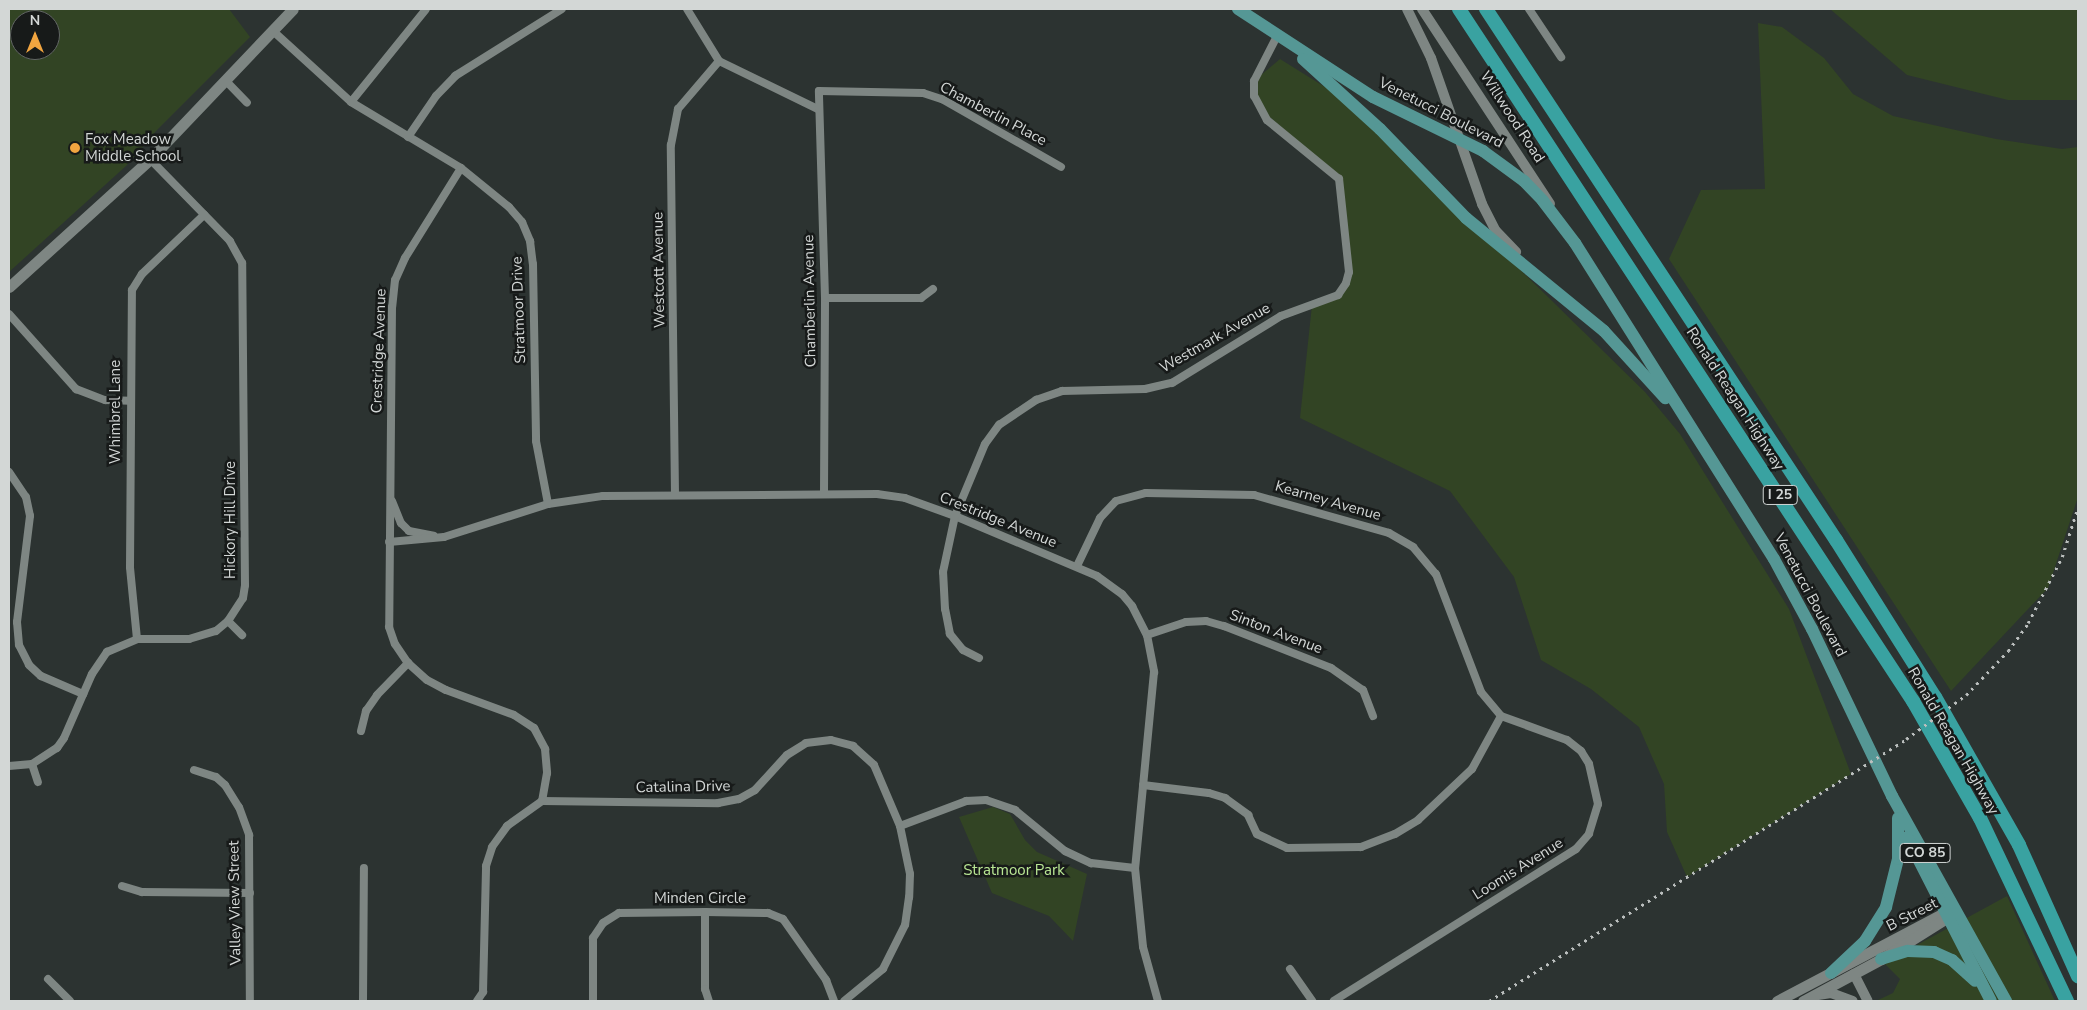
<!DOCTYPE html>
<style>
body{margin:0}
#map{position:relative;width:2087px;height:1010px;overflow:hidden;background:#2c3331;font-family:"Nunito Sans",sans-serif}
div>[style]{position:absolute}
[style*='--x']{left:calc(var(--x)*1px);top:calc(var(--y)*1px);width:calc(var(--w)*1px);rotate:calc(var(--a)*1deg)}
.green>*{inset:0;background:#324424}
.minor>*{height:8px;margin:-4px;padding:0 4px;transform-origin:4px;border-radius:4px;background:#7e8683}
.tertiary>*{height:10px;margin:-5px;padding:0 5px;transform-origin:5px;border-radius:5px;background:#7e8683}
.secondary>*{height:11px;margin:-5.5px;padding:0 5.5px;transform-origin:5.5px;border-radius:5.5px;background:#7e8683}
.primary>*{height:12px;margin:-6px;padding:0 6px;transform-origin:6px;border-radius:6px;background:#559795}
.motorway>*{height:14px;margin:-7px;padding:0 7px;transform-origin:7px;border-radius:7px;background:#39a2a1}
.rail>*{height:2.5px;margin-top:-1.25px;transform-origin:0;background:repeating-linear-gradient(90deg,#bbbfbe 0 2.5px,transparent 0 7.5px)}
.dots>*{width:14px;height:14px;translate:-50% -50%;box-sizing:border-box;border:2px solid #171a19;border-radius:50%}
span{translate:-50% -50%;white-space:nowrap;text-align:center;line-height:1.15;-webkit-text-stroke:5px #171a19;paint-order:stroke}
.shield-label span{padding:1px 4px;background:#171a19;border:1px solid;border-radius:4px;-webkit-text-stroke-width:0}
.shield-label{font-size:14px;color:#d3d7d6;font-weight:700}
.street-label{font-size:15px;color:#d3d7d6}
.poi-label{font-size:15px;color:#d3d7d6}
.left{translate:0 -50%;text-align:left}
.park-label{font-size:15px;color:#b9e794}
.frame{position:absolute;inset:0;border:10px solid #d3d7d6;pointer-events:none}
.north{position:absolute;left:10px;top:10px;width:50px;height:50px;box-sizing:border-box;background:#171a19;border:1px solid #626665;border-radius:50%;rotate:0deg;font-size:14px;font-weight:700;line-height:20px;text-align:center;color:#d3d7d6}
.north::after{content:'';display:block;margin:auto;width:18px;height:22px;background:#f1a540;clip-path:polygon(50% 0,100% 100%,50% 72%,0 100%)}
</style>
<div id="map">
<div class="green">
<i style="clip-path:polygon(evenodd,9px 9px,229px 9px,250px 37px,157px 130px,126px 166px,9px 272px,9px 9px,20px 20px,50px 20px,50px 50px,20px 50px,20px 20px)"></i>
<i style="clip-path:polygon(1830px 9px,2078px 9px,2078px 100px,2008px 100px,1907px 75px)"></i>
<i style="clip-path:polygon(1758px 23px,1782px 27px,1824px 58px,1853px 94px,1893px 116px,1996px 139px,2062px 149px,2078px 147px,2078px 497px,2048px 588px,1951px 691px,1669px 259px,1701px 190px,1765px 189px)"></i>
<i style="clip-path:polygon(1280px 59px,1349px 102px,1645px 392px,1680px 434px,1789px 609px,1851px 774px,1687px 877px,1667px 832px,1664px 784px,1639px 727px,1591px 689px,1541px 660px,1514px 577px,1450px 491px,1300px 418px,1312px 305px,1338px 295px,1349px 272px,1343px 195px,1331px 170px,1258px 107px,1254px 81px)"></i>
<i style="clip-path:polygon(993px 807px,1010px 814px,1025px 840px,1037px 852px,1087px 874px,1073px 941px,1049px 916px,992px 893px,959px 817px)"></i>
<i style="clip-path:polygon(2007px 896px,2055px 1001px,1876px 1001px,1893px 993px,1900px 979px,1884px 963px)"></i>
</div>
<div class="minor">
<i style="--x:687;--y:9;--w:61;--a:58.4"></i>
<i style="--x:719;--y:61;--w:110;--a:25.9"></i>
<i style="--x:1529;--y:9;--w:58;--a:56.3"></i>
<i style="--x:273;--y:31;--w:105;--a:42.3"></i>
<i style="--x:351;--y:102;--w:128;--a:31"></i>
<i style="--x:461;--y:168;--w:62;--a:39.1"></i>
<i style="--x:509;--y:207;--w:20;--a:49"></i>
<i style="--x:522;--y:222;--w:21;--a:67"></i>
<i style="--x:530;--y:241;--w:23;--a:83"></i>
<i style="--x:533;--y:264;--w:177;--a:89"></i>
<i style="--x:536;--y:441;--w:64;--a:79.2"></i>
<i style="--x:226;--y:81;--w:30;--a:46"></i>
<i style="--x:351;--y:102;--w:119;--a:-51.1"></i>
<i style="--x:408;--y:137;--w:50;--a:-55.7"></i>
<i style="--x:436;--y:96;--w:28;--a:-46"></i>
<i style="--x:455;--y:76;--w:126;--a:-32.1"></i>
<i style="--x:461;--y:168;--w:106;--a:121.9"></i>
<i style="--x:405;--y:258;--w:24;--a:114"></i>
<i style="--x:395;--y:280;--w:27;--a:96"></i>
<i style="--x:392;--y:307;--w:320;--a:90.5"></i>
<i style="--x:389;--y:627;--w:18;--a:71"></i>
<i style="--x:395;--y:644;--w:23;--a:56"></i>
<i style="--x:408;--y:663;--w:25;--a:42"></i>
<i style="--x:427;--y:680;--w:21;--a:28"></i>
<i style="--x:446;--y:690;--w:72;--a:20.2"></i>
<i style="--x:514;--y:715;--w:24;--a:33"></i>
<i style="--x:534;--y:728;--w:24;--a:62"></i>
<i style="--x:545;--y:749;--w:24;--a:85"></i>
<i style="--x:547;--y:773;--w:28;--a:100"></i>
<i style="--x:825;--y:298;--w:96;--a:0"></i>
<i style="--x:921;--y:298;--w:15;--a:-37"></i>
<i style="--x:9;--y:314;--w:101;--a:48.2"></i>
<i style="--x:76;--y:389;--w:31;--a:21"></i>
<i style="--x:105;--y:400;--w:25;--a:2"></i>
<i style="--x:9;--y:472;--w:30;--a:56"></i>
<i style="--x:26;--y:497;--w:19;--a:78"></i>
<i style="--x:30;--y:516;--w:107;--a:97"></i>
<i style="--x:17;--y:622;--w:23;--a:85"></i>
<i style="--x:19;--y:645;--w:22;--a:63"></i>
<i style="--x:29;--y:665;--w:16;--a:43"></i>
<i style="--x:41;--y:676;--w:46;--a:23.2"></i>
<i style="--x:824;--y:493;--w:195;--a:-89.7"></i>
<i style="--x:825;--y:298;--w:207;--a:-91.7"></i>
<i style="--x:819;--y:91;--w:104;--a:1.1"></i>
<i style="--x:923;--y:93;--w:20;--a:18"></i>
<i style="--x:942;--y:99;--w:137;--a:29.7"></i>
<i style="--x:675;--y:494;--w:349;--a:-90.7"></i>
<i style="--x:671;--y:145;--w:37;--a:-79"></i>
<i style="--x:678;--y:109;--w:63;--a:-49.5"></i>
<i style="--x:392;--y:501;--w:24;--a:68"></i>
<i style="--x:401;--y:523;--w:11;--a:45"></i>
<i style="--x:409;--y:531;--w:25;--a:11"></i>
<i style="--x:389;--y:542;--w:55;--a:-5.2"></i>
<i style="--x:444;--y:537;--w:109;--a:-17.6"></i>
<i style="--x:548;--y:504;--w:56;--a:-8.3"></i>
<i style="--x:603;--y:496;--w:274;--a:-0.4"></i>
<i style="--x:877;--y:494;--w:28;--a:8"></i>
<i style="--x:905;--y:498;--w:53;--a:19.8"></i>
<i style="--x:955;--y:516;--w:154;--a:22.9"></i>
<i style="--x:1097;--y:576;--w:31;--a:36"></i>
<i style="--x:1122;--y:594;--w:16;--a:50"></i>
<i style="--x:1132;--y:606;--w:33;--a:63"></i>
<i style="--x:1147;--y:635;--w:38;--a:79"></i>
<i style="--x:1154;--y:672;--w:197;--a:95.5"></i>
<i style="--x:1135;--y:868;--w:79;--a:84.2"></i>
<i style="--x:1143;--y:947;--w:56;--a:74.5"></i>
<i style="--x:1077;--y:566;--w:53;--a:-64.4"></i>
<i style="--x:1100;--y:518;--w:23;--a:-47"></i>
<i style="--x:1116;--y:501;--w:31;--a:-15"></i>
<i style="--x:1146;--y:493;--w:108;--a:1.1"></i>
<i style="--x:1254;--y:495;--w:140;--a:15.7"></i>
<i style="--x:1389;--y:533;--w:28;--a:30"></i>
<i style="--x:1413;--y:547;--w:35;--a:50"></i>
<i style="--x:1436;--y:574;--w:126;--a:69.1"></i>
<i style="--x:1481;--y:692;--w:31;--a:50"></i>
<i style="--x:1501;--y:716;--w:70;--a:20"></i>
<i style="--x:1567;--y:740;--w:18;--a:38"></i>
<i style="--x:1581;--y:751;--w:15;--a:58"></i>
<i style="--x:1589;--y:764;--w:41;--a:77.3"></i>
<i style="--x:1598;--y:804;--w:31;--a:107"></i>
<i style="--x:1589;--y:834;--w:20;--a:131"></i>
<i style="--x:1576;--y:849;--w:286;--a:147.9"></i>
<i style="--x:228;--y:621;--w:20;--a:45"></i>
<i style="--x:1147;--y:635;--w:41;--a:-18.4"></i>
<i style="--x:1186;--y:622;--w:20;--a:-3"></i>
<i style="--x:1206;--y:621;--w:19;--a:16"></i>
<i style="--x:1224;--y:626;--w:115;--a:21.4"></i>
<i style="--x:1331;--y:668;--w:39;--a:35"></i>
<i style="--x:1363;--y:690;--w:28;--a:69"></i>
<i style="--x:137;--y:639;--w:72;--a:-95.6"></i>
<i style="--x:130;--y:567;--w:277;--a:-89.6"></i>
<i style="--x:132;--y:290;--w:19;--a:-58"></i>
<i style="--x:142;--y:274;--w:86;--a:-43.6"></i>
<i style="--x:979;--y:658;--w:18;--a:-153"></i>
<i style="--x:963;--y:650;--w:21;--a:-129"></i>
<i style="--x:950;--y:634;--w:25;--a:-101"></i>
<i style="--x:945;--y:609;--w:37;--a:-93"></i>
<i style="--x:943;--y:572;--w:57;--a:-77.9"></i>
<i style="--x:955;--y:516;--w:78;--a:-67.4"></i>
<i style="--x:985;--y:444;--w:24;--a:-54"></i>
<i style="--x:999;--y:425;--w:45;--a:-34"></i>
<i style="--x:1036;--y:400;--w:28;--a:-19"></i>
<i style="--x:1062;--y:391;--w:83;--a:-1.4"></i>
<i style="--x:1145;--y:389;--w:28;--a:-13"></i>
<i style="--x:1172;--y:383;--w:128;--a:-31.6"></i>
<i style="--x:1281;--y:316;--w:61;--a:-20.2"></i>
<i style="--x:1338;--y:295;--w:14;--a:-56"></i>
<i style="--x:1346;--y:283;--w:11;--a:-75"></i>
<i style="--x:1349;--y:272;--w:94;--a:-96.1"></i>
<i style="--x:1339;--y:179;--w:93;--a:-140.7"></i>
<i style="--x:1267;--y:120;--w:27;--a:-118"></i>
<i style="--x:1254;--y:96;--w:15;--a:-90"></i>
<i style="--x:1254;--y:81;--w:51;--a:-62.9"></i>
<i style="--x:361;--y:731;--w:21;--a:-76"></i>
<i style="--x:366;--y:711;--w:19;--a:-55"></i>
<i style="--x:377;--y:695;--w:45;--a:-45.9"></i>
<i style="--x:32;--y:764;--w:19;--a:72"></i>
<i style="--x:9;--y:766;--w:23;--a:-5"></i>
<i style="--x:32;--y:764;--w:30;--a:-33"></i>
<i style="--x:57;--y:748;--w:12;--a:-55"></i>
<i style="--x:64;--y:738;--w:70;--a:-66.4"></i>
<i style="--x:92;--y:674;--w:27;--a:-56"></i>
<i style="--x:107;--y:652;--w:33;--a:-23"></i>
<i style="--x:137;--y:639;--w:52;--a:0"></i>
<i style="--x:189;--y:639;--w:28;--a:-17"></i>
<i style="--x:216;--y:631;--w:16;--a:-40"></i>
<i style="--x:228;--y:621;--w:27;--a:-57"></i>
<i style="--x:243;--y:598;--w:13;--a:-81"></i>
<i style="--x:245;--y:585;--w:322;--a:-90.5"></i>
<i style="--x:242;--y:263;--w:25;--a:-119"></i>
<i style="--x:230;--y:241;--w:115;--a:-134.3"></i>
<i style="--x:194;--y:770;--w:23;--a:18"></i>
<i style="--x:216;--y:777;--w:12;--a:42"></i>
<i style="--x:225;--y:785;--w:26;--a:58"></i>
<i style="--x:239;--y:807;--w:30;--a:70"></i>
<i style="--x:249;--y:835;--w:166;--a:89.7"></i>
<i style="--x:1143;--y:785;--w:66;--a:6.9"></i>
<i style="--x:1209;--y:793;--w:17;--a:17"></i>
<i style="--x:1225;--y:798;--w:29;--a:36"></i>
<i style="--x:1248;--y:815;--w:21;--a:65"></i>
<i style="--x:1257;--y:834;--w:33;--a:25"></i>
<i style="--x:1287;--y:848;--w:74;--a:-0.8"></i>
<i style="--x:1361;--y:847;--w:36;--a:-21"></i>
<i style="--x:1395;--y:834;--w:27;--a:-31"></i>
<i style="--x:1418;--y:820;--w:74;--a:-43.4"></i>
<i style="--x:1472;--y:769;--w:60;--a:-61.3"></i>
<i style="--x:542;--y:801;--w:176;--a:0.7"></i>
<i style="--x:718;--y:803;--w:21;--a:-11"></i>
<i style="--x:739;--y:799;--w:18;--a:-29"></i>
<i style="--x:755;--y:790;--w:47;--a:-47.6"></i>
<i style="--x:787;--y:755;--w:22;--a:-32"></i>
<i style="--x:806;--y:743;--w:25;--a:-7"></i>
<i style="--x:831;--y:740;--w:23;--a:15"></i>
<i style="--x:853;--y:746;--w:28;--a:42"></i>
<i style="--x:874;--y:765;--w:66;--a:66.9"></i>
<i style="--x:900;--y:826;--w:49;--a:78.2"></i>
<i style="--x:910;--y:874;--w:23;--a:92"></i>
<i style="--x:909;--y:897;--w:28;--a:98"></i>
<i style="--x:905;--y:925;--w:49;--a:116.6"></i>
<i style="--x:883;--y:969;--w:50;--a:140.6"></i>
<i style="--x:900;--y:826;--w:71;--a:-20.7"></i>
<i style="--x:966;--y:801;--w:20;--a:-3"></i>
<i style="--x:986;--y:800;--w:31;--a:19"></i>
<i style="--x:1015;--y:810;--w:65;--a:39.4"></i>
<i style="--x:1065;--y:851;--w:29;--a:25"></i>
<i style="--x:1091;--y:863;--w:44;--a:6.5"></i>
<i style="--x:122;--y:886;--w:21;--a:17"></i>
<i style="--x:142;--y:892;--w:108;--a:0.5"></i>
<i style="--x:705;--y:912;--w:77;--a:90"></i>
<i style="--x:705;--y:989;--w:13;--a:72"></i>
<i style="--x:1290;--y:969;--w:39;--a:55"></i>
<i style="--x:48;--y:979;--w:31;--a:45"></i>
<i style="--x:363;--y:1001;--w:133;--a:-89.6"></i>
<i style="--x:477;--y:1001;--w:11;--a:-56"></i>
<i style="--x:483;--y:992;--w:126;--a:-88.6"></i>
<i style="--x:486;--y:866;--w:20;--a:-72"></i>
<i style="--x:492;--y:847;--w:26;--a:-54"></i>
<i style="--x:507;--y:826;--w:43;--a:-35.5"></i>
<i style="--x:593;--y:1001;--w:63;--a:-90"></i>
<i style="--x:593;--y:938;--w:18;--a:-56"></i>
<i style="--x:603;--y:923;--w:19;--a:-32"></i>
<i style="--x:619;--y:913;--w:86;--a:-0.7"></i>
<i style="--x:705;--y:912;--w:63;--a:0.9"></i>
<i style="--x:768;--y:913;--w:16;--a:22"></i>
<i style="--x:783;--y:919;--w:75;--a:54.8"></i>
<i style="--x:826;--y:980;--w:22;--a:69"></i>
</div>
<div class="tertiary">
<i style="--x:1407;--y:9;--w:55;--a:63.9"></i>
<i style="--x:1431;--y:58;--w:155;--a:70.7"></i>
<i style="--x:1482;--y:204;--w:30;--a:63"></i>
<i style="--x:1496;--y:231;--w:29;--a:46"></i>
<i style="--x:1422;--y:9;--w:233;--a:56.7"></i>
<i style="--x:1854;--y:974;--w:30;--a:63"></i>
<i style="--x:1818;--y:995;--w:13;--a:-9"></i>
<i style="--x:1831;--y:993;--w:23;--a:20"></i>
</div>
<div class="secondary">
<i style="--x:9;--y:287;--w:190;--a:-42.2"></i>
<i style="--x:150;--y:159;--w:207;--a:-46.4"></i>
<i style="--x:1777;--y:1001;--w:189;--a:-27.8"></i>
<i style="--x:1944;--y:913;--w:10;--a:-6"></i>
<i style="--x:1803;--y:1001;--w:89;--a:-28.3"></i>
<i style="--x:1881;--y:959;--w:85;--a:-32"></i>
</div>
<div class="primary">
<i style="--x:1238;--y:9;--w:161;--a:33.1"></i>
<i style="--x:1373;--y:97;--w:123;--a:26.1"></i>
<i style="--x:1483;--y:151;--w:51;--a:36.2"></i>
<i style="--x:1524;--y:181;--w:28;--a:46"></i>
<i style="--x:1543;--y:201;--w:53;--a:52.7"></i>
<i style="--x:1575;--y:243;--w:373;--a:57.8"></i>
<i style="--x:1774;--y:559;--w:80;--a:61.5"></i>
<i style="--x:1812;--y:629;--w:185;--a:64.4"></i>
<i style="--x:1892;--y:796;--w:235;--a:60.9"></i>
<i style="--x:1303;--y:59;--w:104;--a:42.3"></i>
<i style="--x:1380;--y:129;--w:124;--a:46"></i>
<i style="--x:1466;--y:218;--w:178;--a:39.3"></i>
<i style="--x:1604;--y:331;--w:91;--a:47.7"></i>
<i style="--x:1907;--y:837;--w:184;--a:62.9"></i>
<i style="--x:1881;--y:959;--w:28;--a:-17"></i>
<i style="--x:1908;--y:951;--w:26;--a:2"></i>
<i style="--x:1934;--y:952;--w:20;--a:24"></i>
<i style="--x:1952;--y:960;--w:31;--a:42"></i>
<i style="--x:1831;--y:973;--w:47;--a:-43.3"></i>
<i style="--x:1865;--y:941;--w:40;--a:-58"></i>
<i style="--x:1886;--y:907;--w:49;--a:-76"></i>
<i style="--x:1898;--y:859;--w:41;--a:-90"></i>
</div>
<div class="motorway">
<i style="--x:1459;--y:9;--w:828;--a:56.73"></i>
<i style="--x:1913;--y:701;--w:135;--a:60.2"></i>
<i style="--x:1980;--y:818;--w:203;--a:64.6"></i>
<i style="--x:1486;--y:9;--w:636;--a:56.61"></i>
<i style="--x:1836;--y:540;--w:186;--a:57.8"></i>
<i style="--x:1935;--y:697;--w:170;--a:60.4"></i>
<i style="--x:2019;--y:845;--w:144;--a:65.8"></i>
</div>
<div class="rail">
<i style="--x:1489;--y:1001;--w:492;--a:-32.1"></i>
<i style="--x:1906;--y:739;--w:74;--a:-36.3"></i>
<i style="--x:1966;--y:695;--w:61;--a:-46.3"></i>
<i style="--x:2008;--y:651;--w:34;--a:-54"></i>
<i style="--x:2028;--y:623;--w:74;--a:-62.7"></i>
<i style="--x:2062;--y:557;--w:52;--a:-72.3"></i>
</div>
<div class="dots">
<i style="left:75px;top:148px;background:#f1a540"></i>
</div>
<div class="shield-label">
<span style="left:1780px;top:495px">I 25</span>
<span style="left:1925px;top:853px">CO 85</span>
</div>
<div class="street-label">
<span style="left:1441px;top:113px;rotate:27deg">Venetucci Boulevard</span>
<span style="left:993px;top:114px;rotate:28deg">Chamberlin Place</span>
<span style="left:1512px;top:117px;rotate:57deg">Willwood Road</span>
<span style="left:659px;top:270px;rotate:-91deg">Westcott Avenue</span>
<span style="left:810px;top:301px;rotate:-91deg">Chamberlin Avenue</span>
<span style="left:519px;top:310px;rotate:-92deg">Stratmoor Drive</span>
<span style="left:1215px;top:338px;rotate:-30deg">Westmark Avenue</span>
<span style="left:379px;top:351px;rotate:-88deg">Crestridge Avenue</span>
<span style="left:1735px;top:399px;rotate:57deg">Ronald Reagan Highway</span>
<span style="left:116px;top:412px;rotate:-90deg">Whimbrel Lane</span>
<span style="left:1328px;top:501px;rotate:16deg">Kearney Avenue</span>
<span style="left:231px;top:520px;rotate:-90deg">Hickory Hill Drive</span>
<span style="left:998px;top:520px;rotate:22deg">Crestridge Avenue</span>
<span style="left:1810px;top:595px;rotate:62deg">Venetucci Boulevard</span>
<span style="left:1276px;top:632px;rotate:21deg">Sinton Avenue</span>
<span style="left:1953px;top:741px;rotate:60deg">Ronald Reagan Highway</span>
<span style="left:683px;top:787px;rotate:-1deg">Catalina Drive</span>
<span style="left:1518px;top:869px;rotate:-32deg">Loomis Avenue</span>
<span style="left:700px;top:899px">Minden Circle</span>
<span style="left:235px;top:903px;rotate:-91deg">Valley View Street</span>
<span style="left:1912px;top:915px;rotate:-27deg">B Street</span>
</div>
<div class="poi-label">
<span class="left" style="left:85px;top:148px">Fox Meadow<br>Middle School</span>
</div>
<div class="park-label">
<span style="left:1014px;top:871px">Stratmoor Park</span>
</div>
<div class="frame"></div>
<div class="north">N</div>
</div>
